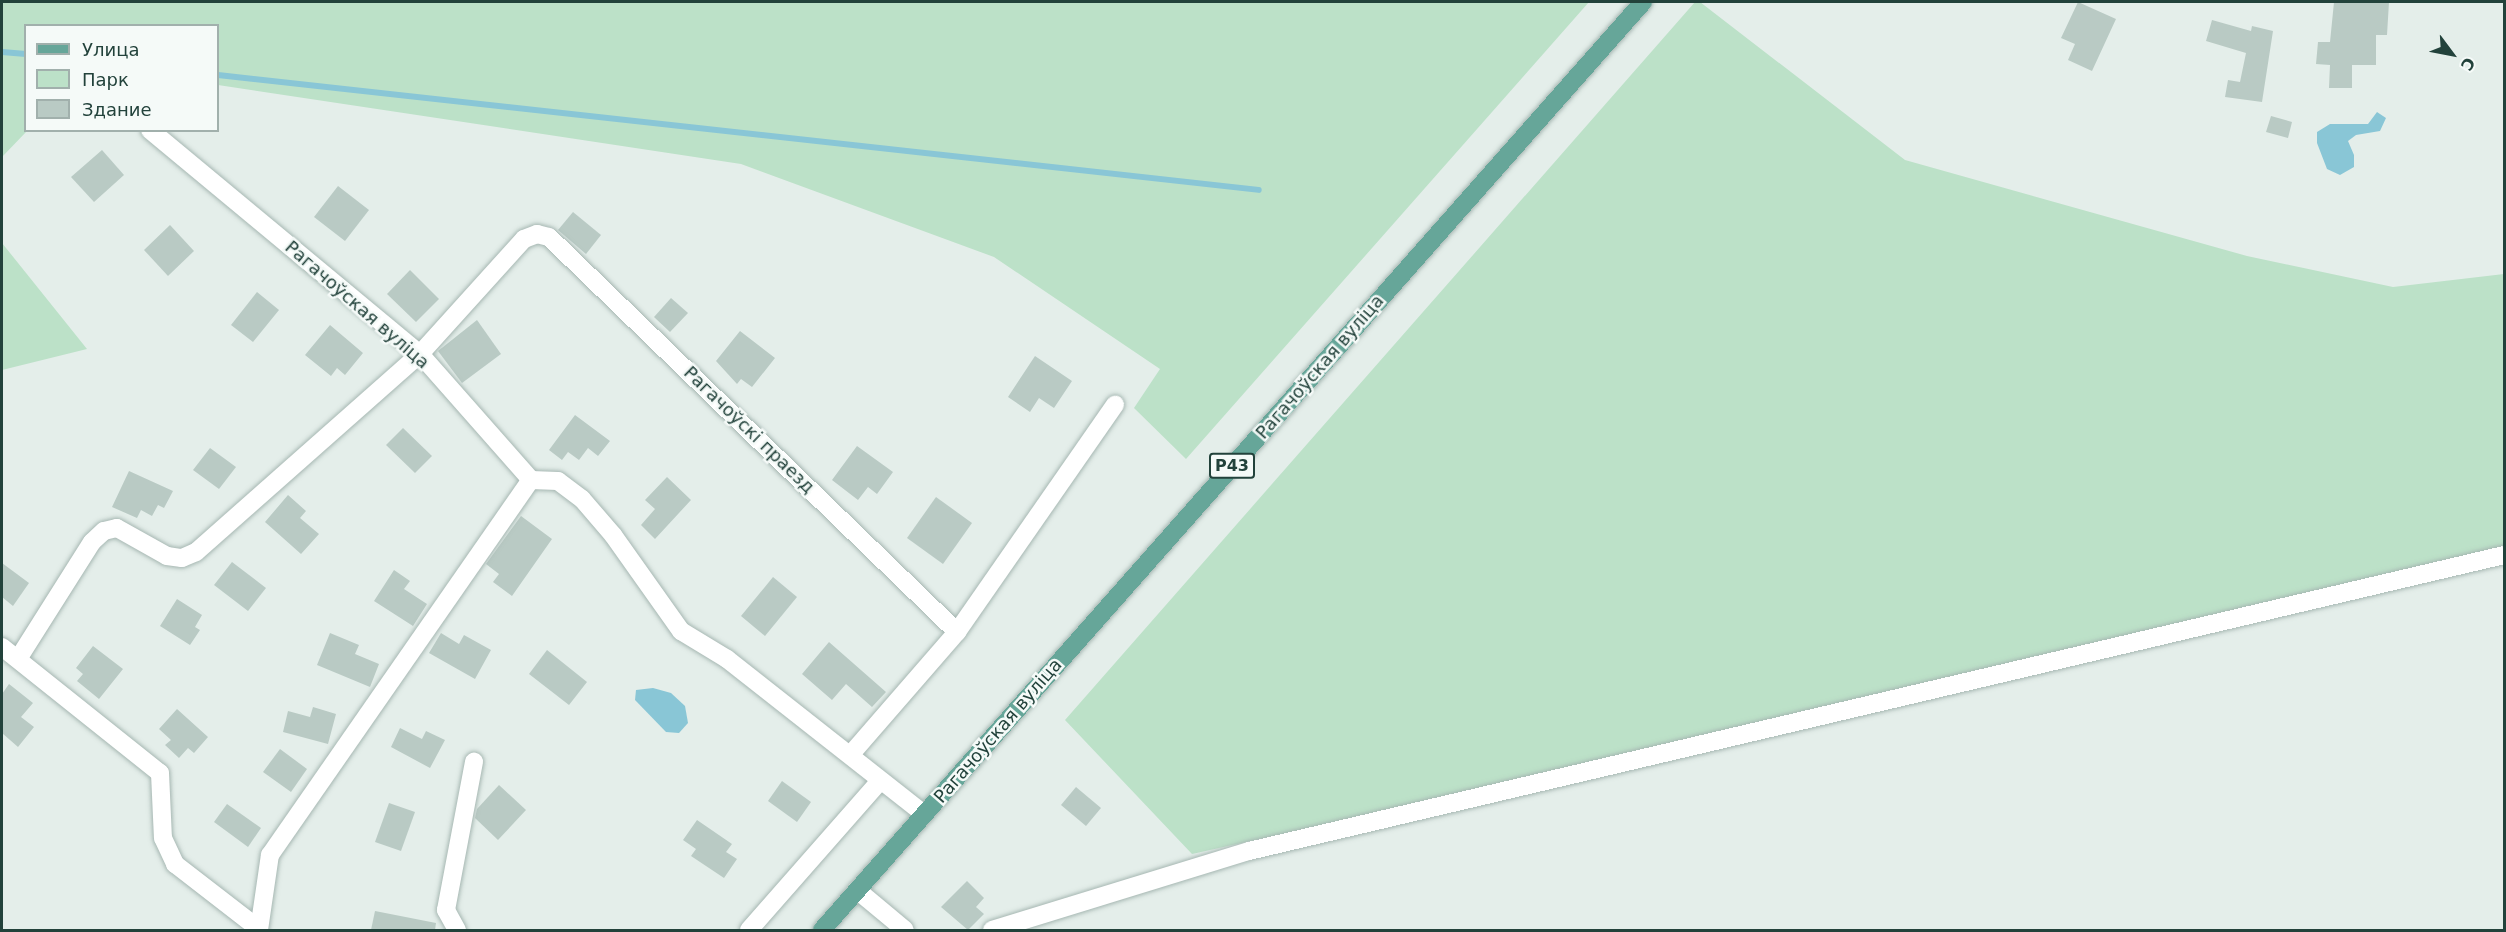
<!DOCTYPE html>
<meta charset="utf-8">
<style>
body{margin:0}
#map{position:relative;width:2506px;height:932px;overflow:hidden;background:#e4eeea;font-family:"DejaVu Sans",sans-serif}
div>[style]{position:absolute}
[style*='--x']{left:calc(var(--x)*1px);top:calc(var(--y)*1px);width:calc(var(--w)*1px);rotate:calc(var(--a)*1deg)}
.green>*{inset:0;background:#bce1c8}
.water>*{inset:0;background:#89c6d6}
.stream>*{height:6px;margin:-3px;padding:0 3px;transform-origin:3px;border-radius:3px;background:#89c6d6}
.building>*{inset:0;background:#b9cac4}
.roads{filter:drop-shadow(0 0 2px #a6b7b2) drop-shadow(0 0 2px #a6b7b2)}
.street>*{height:18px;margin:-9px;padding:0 9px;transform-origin:9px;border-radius:9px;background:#fff}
.primary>*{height:18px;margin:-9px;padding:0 9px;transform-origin:9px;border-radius:9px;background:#66a699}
span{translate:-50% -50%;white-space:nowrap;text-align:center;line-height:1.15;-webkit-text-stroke:5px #f5faf8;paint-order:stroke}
.shield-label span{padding:2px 4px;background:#f5faf8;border:2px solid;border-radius:4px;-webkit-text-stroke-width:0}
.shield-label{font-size:16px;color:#22423b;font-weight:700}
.street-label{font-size:18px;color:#22423b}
.frame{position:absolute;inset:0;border:3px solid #22423b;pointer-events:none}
.legend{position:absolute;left:24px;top:24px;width:195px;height:108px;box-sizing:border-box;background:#f5faf8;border:2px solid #a1b0ac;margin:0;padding:8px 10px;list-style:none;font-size:18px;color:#22423b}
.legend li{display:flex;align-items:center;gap:12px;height:30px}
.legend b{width:30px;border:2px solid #a1b0ac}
.north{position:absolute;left:2422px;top:24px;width:60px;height:60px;-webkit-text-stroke:4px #f5faf8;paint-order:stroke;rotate:122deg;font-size:16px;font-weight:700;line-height:24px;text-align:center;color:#22423b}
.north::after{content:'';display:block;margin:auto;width:21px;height:27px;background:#22423b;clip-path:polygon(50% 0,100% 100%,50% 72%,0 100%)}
</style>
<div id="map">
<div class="green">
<i style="clip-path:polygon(2px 2px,1589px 2px,1186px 459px,1134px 408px,1160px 369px,994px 257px,741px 164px,218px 85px,218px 26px,26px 26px,27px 131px,2px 157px)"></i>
<i style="clip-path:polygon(1695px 2px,1700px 2px,1905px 160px,2247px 256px,2393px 287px,2504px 274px,2504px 547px,1939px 688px,1192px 854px,1065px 720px)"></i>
<i style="clip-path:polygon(2px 243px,87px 349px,2px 370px)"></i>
</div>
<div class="water">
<i style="clip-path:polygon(2377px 112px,2386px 118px,2380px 131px,2356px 135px,2348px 141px,2354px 155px,2354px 167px,2340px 175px,2327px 169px,2317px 143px,2317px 132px,2330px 124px,2368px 124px)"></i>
<i style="clip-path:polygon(653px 688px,671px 693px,685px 706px,688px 723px,679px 733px,666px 732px,635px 700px,636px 690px)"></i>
</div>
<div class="stream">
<i style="--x:2;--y:52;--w:24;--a:5"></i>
<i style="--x:218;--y:75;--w:1047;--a:6.3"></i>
</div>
<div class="building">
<i style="clip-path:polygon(2078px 2px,2116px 19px,2092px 71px,2068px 60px,2075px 44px,2061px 38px)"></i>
<i style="clip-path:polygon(2334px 2px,2389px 2px,2387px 35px,2376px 35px,2376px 65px,2352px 65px,2352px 88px,2329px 88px,2330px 65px,2316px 64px,2318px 42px,2330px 42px)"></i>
<i style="clip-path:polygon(2212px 20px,2251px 31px,2252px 26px,2273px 31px,2262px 102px,2225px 97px,2228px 80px,2240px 82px,2246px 53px,2206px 41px)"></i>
<i style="clip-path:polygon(2271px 116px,2292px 122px,2288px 138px,2266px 132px)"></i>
<i style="clip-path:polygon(102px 150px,124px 175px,94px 202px,71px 177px)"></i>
<i style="clip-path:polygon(338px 186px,369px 210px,345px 241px,314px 217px)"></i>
<i style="clip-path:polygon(573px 212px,601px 235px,586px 254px,558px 230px)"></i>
<i style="clip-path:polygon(170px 225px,194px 251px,168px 276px,144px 250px)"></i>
<i style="clip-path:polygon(410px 270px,439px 299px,416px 322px,387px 294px)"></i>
<i style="clip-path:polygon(257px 292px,279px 310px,253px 342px,231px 325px)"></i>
<i style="clip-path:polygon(671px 298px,688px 313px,670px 332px,654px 317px)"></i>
<i style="clip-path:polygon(477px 320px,501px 354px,462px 383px,438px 351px)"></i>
<i style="clip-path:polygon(330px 325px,363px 353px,345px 375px,337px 368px,331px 376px,305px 355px)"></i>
<i style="clip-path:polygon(740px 331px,775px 358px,752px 387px,741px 379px,737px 384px,716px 361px)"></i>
<i style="clip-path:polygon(1035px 356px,1072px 381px,1054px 408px,1039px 398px,1030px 412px,1008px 397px)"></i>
<i style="clip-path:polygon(575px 415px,610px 441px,598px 456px,588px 448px,579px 460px,568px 452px,562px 460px,549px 450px)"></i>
<i style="clip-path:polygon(403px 428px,432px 456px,415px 473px,386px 445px)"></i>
<i style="clip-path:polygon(857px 446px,893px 472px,877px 494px,868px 487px,858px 500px,832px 480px)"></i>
<i style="clip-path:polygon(210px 448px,236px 467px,219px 489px,193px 470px)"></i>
<i style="clip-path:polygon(129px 471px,173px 491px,164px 508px,158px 505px,152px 516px,141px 510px,137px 518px,112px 507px)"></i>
<i style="clip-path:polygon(667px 477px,691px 500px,655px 539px,641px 525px,655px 509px,645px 500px)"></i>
<i style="clip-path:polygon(288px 495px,306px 511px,300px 518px,319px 534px,301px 554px,265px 522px)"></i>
<i style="clip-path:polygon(936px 497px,972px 523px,943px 564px,907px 538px)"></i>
<i style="clip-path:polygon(521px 516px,552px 539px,512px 596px,493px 582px,499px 574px,486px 564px)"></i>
<i style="clip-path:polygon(232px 562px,266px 588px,248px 611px,214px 585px)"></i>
<i style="clip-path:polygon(2px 563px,29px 583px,13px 606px,2px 597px)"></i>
<i style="clip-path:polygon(394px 570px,410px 581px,404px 589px,427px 604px,413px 626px,374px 601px)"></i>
<i style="clip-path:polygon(773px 577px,797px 597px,765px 636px,741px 616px)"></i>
<i style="clip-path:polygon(177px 599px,202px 615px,195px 627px,200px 630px,190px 645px,160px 626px)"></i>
<i style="clip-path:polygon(330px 633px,359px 645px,355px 654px,379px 664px,370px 687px,317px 665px)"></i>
<i style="clip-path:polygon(441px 633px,459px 644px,464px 635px,491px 650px,475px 679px,429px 653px)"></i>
<i style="clip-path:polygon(829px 642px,886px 692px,872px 707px,846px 684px,832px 700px,802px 674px)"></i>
<i style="clip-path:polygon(93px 646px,123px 669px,99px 699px,77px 681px,83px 674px,76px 668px)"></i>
<i style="clip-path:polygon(547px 650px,587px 682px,569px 705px,529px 674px)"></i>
<i style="clip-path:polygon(9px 684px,33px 703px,21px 717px,34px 727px,18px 747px,2px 733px,2px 694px)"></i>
<i style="clip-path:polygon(313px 707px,336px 714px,328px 744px,283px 732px,288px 711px,310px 717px)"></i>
<i style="clip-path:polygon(177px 709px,208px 737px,194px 753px,188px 748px,179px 758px,165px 745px,171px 740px,159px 729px)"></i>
<i style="clip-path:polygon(400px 728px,422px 739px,426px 731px,445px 740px,430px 768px,391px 747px)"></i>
<i style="clip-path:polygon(280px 749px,307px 769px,291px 792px,263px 772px)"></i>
<i style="clip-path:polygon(782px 781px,811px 802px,797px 822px,768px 801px)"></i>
<i style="clip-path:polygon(499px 785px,526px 810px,498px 840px,475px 818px,477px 809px)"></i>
<i style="clip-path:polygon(1076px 787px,1101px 808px,1086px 826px,1061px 805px)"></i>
<i style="clip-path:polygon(389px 803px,415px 812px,401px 851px,375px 842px)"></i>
<i style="clip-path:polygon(227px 804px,261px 828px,248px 847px,214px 822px)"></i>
<i style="clip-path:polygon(697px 820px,732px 844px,726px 852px,737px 859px,724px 878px,691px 856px,696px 849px,683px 840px)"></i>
<i style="clip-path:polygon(967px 881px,984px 898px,976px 907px,984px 914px,968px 930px,941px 907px)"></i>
<i style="clip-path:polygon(375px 911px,436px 923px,435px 930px,371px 930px)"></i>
</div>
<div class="roads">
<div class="street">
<i style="--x:150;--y:130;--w:351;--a:39.7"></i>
<i style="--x:420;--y:354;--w:168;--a:48.6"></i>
<i style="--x:531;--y:480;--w:27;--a:2"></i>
<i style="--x:558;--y:481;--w:30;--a:37"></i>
<i style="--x:582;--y:499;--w:48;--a:49.3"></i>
<i style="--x:613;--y:535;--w:118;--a:54.7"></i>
<i style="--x:681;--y:631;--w:54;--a:31.3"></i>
<i style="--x:727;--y:659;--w:251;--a:38.2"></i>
<i style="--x:2;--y:647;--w:202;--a:38.6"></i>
<i style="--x:160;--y:773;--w:65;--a:87.4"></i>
<i style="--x:163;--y:838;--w:29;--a:65"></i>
<i style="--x:175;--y:864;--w:106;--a:37.7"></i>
<i style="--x:18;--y:659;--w:138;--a:-57.7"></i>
<i style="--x:92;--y:542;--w:16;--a:-43"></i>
<i style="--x:104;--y:531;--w:13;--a:-13"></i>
<i style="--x:117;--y:528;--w:57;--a:29.2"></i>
<i style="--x:167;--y:556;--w:15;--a:8"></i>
<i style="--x:182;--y:558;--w:15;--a:-23"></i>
<i style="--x:196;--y:552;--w:299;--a:-41.5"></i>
<i style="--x:420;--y:354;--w:155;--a:-47.9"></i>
<i style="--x:524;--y:239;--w:14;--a:-21"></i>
<i style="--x:537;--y:234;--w:12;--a:14"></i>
<i style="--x:549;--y:237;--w:568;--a:44.07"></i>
<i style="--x:851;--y:754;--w:162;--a:-49"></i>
<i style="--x:957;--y:632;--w:277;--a:-55.2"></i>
<i style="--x:857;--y:890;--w:62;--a:39.8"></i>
<i style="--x:259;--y:930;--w:76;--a:-81.7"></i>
<i style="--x:270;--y:855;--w:457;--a:-55.2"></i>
<i style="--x:457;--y:930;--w:23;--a:-119"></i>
<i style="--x:446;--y:910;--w:151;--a:-79.3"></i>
<i style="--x:749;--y:930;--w:198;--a:-48.7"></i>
<i style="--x:992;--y:930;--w:269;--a:-17.1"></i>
<i style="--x:1249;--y:851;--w:1289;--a:-13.27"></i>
</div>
<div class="primary">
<i style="--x:822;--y:930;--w:1239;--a:-48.5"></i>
</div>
</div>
<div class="shield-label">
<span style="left:1232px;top:466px">Р43</span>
</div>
<div class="street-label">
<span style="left:357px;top:305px;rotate:41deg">Рагачоўская вуліца</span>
<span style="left:1320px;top:367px;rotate:-49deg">Рагачоўская вуліца</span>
<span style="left:749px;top:430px;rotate:44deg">Рагачоўскі праезд</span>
<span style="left:998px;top:731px;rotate:-49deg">Рагачоўская вуліца</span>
</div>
<div class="frame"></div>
<ul class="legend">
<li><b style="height:8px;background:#66a699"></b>Улица</li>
<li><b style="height:16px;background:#bce1c8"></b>Парк</li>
<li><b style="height:16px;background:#b9cac4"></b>Здание</li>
</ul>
<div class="north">С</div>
</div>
